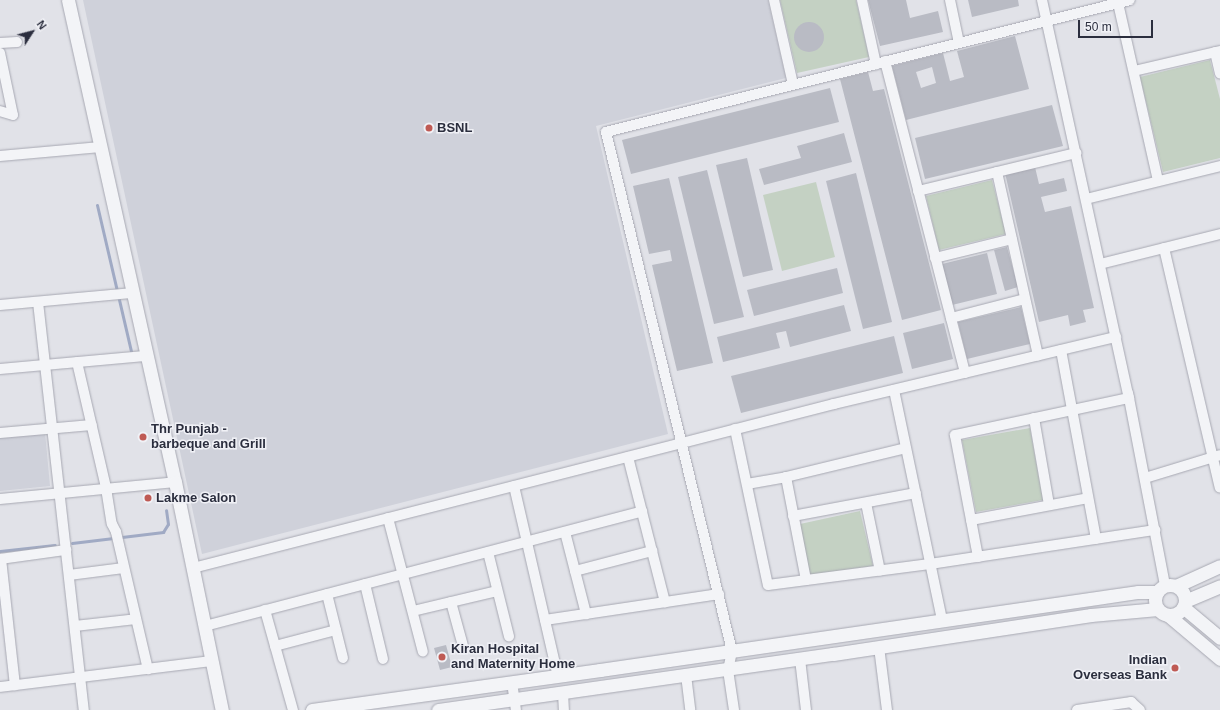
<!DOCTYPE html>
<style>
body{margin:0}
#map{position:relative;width:1220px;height:710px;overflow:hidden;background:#e1e2e8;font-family:Helvetica,sans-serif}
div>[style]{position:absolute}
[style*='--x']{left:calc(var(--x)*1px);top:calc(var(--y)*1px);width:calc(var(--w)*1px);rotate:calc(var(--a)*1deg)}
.built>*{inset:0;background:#cfd1da}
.green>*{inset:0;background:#c4d1c3}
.stream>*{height:3px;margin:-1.5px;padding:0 1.5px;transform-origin:1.5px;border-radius:1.5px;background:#a0aac4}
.building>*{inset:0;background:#b9bbc4}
.round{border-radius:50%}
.roads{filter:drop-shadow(0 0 1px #a7a8b2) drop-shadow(0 0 1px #a7a8b2)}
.minor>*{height:10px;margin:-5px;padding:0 5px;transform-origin:5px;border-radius:5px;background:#f3f4f7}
.tertiary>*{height:13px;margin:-6.5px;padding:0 6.5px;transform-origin:6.5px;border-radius:6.5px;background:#f3f4f7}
.tertiary>.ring{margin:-6.5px;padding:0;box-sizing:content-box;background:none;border:13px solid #f3f4f7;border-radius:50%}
.dots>*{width:11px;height:11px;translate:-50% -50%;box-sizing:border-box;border:2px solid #f0f1f6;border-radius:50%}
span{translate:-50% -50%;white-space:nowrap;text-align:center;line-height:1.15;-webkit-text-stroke:3px #f0f1f6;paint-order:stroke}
.poi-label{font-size:13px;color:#2b2e3e;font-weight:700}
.left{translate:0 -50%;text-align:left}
.right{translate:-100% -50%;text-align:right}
.north{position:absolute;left:12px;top:12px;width:40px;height:40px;-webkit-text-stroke:3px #f0f1f6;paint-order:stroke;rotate:54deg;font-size:11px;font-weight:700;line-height:16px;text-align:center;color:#2b2e3e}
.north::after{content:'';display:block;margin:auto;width:14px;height:18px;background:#2b2e3e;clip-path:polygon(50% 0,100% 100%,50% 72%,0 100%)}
.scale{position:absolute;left:1078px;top:20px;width:75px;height:18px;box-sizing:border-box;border:2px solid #2b2e3e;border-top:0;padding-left:5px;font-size:12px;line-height:14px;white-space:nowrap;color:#2b2e3e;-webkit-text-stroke:3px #f0f1f6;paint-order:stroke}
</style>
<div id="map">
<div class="built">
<i style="clip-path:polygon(83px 0,768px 0,786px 78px,596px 126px,668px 434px,202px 554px)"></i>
<i style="clip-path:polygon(45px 432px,50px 486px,0 491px,0 437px)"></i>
</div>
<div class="green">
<i style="clip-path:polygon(780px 0,856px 0,869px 57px,797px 73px)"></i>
<i style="clip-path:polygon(1210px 60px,1220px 99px,1220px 158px,1163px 172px,1140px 77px)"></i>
<i style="clip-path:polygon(992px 180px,1006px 234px,939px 250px,926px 196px)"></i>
<i style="clip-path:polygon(816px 182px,835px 257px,782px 271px,763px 195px)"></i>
<i style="clip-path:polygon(1030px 428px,1043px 500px,976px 512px,962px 440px)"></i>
<i style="clip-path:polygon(860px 511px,873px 566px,810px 575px,800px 524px)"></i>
</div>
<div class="stream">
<i style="--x:97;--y:205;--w:150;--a:76.9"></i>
<i style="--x:72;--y:543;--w:92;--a:-6.9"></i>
<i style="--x:163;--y:532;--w:9;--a:-58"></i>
<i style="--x:168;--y:524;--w:14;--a:-98"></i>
<i style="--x:0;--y:551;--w:55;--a:-6.2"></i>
</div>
<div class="building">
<i style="clip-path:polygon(868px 0,906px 0,910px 18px,938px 11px,943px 32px,880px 46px)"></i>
<i style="clip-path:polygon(968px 0,1018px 0,1019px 6px,972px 17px)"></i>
<i class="round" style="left:794px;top:22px;width:30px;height:30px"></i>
<i style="clip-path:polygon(evenodd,1015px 36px,1029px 89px,906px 120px,892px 66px,943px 53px,950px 81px,964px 77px,957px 51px,1015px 36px,932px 67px,936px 83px,921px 88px,916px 72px,932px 67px)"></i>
<i style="clip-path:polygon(868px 72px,873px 91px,884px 89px,941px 310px,902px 320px,840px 79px)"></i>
<i style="clip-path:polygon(830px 88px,839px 122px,631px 174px,622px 140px)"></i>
<i style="clip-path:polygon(1052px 105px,1063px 146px,925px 179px,915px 138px)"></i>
<i style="clip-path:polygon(844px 133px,852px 162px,764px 185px,759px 169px,801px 158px,797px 146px)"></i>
<i style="clip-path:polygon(747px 158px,773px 270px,743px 277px,716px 165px)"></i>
<i style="clip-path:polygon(1035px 167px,1039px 184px,1064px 178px,1067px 191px,1041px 197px,1045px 212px,1071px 206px,1094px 308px,1083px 310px,1086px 322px,1070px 326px,1068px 315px,1039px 322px,1005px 173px)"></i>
<i style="clip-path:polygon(707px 170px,744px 317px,714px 324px,678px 177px)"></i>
<i style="clip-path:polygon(856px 173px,892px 322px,863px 329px,826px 181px)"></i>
<i style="clip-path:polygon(669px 178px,713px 363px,677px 371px,652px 265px,672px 261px,670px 250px,649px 254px,633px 186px)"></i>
<i style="clip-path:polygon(1007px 247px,1018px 287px,1005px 291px,994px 250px)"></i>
<i style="clip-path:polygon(987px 253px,997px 294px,952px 305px,942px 264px)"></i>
<i style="clip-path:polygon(837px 268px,843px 293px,754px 316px,747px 290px)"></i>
<i style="clip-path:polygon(844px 305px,851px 331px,790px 347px,786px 331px,776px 333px,780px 348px,723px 362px,717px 337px)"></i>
<i style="clip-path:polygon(1021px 307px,1030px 344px,967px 359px,958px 322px)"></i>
<i style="clip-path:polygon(944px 323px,953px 359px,912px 369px,903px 333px)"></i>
<i style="clip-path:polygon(894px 336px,903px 373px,741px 413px,731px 376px)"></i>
<i style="clip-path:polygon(446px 645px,452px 667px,440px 670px,434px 648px)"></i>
</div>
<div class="roads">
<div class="minor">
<i style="--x:774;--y:0;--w:86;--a:77.3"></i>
<i style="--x:862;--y:0;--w:66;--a:77.7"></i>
<i style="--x:950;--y:0;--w:44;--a:78.2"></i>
<i style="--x:1042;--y:0;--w:402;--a:77.7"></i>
<i style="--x:1128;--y:393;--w:196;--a:79.1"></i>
<i style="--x:1118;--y:3;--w:182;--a:77.3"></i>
<i style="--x:0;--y:43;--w:17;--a:-3"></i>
<i style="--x:1215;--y:52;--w:22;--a:77"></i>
<i style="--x:0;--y:53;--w:63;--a:78.2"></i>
<i style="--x:13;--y:115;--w:14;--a:-163"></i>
<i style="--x:885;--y:61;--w:322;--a:75.6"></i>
<i style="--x:1134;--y:71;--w:88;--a:-13.1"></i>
<i style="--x:0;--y:156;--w:101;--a:-5.1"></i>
<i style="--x:997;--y:172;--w:188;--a:77.4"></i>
<i style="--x:918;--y:191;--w:163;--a:-13.5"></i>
<i style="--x:1086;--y:199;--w:138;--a:-13.8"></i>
<i style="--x:1164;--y:248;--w:246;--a:76.9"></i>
<i style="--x:935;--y:258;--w:79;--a:-13.9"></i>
<i style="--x:1100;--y:264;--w:124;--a:-14"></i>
<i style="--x:38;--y:302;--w:411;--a:83.6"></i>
<i style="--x:0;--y:305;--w:134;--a:-5.2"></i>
<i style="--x:951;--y:318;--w:76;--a:-14.4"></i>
<i style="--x:1061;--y:350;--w:192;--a:79.5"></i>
<i style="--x:77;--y:362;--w:129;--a:77"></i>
<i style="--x:106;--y:488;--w:36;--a:81"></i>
<i style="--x:112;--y:524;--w:9;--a:63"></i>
<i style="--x:116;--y:532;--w:141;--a:76.9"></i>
<i style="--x:0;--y:369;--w:148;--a:-5.1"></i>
<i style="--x:894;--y:390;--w:235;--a:78.2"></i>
<i style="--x:1034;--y:418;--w:88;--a:80.2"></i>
<i style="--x:735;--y:429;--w:159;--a:78.1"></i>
<i style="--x:768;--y:585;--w:163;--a:-7.4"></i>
<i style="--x:930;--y:564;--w:228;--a:-8.6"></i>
<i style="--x:0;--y:433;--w:92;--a:-5"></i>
<i style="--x:628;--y:457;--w:150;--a:75.7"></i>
<i style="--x:786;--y:477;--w:105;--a:79"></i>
<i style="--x:1145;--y:478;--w:78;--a:-17"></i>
<i style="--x:747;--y:484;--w:40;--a:-10"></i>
<i style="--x:786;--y:477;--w:123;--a:-13.6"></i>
<i style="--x:514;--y:486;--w:195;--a:77"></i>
<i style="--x:0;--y:499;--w:176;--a:-5.5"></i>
<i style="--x:866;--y:503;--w:69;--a:78.4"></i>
<i style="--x:793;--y:516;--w:125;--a:-10.6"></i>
<i style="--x:388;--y:518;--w:138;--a:75.4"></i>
<i style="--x:971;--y:520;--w:119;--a:-10.6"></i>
<i style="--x:565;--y:532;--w:85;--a:75.6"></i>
<i style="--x:488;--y:552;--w:87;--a:76"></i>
<i style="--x:978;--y:557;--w:124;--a:-100.7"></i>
<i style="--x:955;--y:435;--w:178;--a:-12"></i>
<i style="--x:0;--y:559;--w:67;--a:-7.8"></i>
<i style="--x:1;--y:559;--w:127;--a:83.7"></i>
<i style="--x:193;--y:568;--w:662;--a:-14.35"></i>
<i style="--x:834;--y:404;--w:290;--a:-13.4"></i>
<i style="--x:575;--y:571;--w:80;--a:-14.6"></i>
<i style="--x:69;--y:575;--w:55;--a:-7.3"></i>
<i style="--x:365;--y:584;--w:77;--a:76.5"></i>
<i style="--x:327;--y:594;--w:66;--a:76"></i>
<i style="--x:451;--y:602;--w:46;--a:74.7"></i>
<i style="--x:265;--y:610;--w:104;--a:74.4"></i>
<i style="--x:413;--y:611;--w:86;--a:-13.4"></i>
<i style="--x:545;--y:620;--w:176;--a:-8.5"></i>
<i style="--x:75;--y:626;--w:61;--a:-6.5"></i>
<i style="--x:205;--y:626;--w:452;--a:-14.7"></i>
<i style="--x:275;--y:646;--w:63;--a:-14.7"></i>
<i style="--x:879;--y:647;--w:64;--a:82.8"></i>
<i style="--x:800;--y:659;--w:51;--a:83.3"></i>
<i style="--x:686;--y:675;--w:35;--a:83"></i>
<i style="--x:512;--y:682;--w:28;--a:82"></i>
<i style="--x:0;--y:687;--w:214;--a:-7"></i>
<i style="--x:563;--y:693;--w:17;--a:87"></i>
<i style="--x:734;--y:710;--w:40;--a:-98.5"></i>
<i style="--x:728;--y:670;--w:19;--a:-78"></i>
<i style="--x:732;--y:651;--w:534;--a:-103.65"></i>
<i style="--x:606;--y:132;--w:540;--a:-14.14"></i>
<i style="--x:1077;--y:710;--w:55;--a:-8.4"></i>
<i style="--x:1131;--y:702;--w:12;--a:42"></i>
</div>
<div class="tertiary">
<i style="--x:68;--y:0;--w:494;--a:77.5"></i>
<i style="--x:175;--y:482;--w:233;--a:78.4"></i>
<i class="ring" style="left:1155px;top:585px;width:17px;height:17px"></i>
<i style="--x:1176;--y:586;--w:48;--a:-24.4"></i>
<i style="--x:1185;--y:601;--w:38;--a:-23"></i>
<i style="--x:1183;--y:607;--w:48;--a:40"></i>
<i style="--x:1168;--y:615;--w:68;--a:40.2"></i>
<i style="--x:312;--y:710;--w:291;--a:-7.9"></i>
<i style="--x:600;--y:670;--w:544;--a:-8.25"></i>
<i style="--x:1138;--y:592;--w:19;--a:0"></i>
<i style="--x:438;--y:710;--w:399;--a:-8.1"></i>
<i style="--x:833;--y:654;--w:261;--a:-8.6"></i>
<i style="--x:1091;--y:615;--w:67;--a:-5.1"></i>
</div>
</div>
<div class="dots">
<i style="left:429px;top:128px;background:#bf5a54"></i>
<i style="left:143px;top:437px;background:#bf5a54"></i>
<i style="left:148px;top:498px;background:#bf5a54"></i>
<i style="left:442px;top:657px;background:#bf5a54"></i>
<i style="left:1175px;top:668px;background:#bf5a54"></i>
</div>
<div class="poi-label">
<span class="left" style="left:437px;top:128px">BSNL</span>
<span class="left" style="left:151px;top:437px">Thr Punjab -<br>barbeque and Grill</span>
<span class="left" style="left:156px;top:498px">Lakme Salon</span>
<span class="left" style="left:451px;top:657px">Kiran Hospital<br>and Maternity Home</span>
<span class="right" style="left:1167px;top:668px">Indian<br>Overseas Bank</span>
</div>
<div class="north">N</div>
<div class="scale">50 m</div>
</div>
